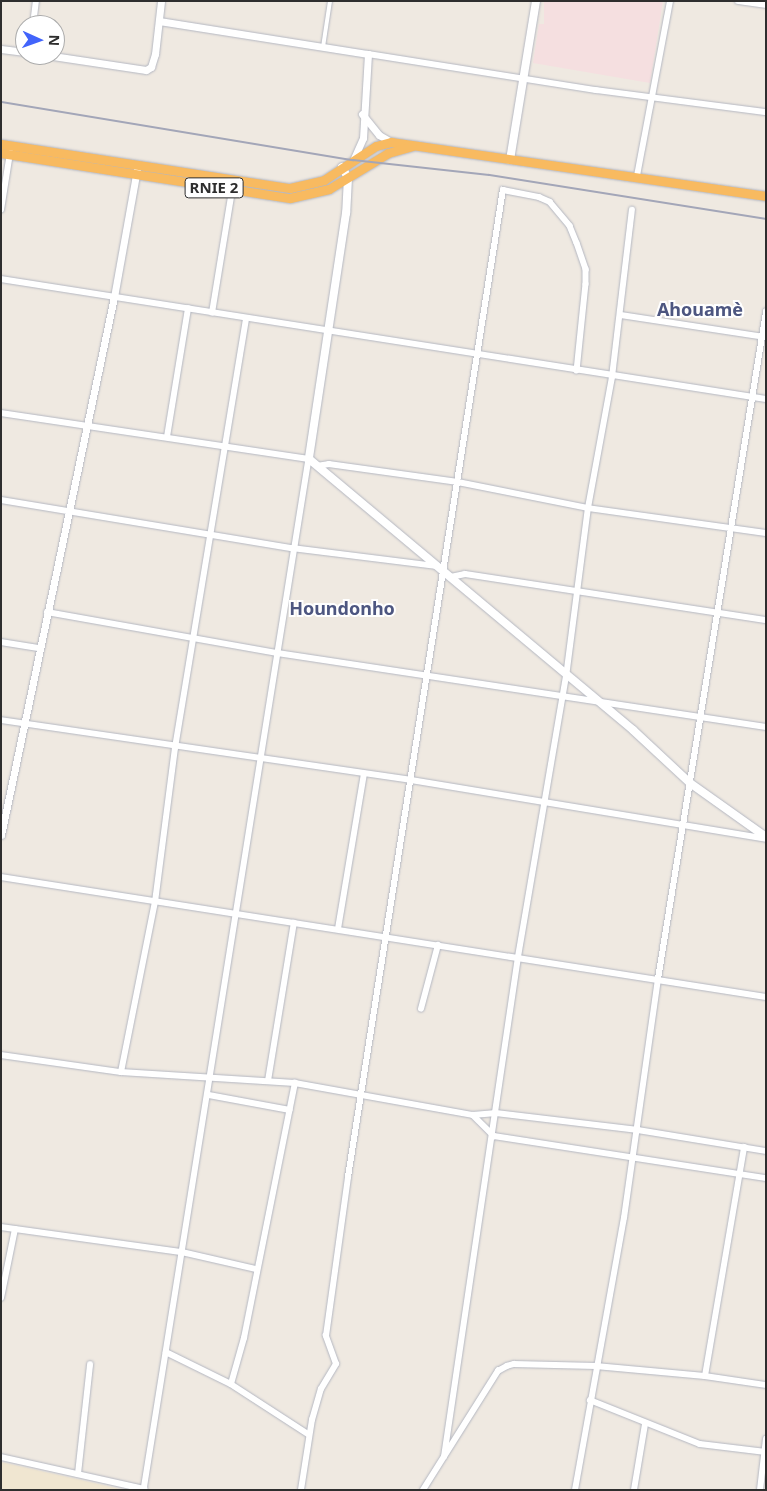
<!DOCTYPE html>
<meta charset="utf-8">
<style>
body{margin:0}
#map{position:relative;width:767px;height:1491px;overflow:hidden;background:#efe9e1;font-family:"Noto Sans",sans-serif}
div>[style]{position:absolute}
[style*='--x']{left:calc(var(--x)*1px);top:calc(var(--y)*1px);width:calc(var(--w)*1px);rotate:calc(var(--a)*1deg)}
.education>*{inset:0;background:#f0e6d1}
.medical>*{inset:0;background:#f5dfe0}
.roads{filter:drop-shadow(0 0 1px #b4b7c1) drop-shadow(0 0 1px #b4b7c1)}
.pedestrian>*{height:4px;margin:-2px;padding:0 2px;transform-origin:2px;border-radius:2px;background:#fff}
.minor>*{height:5.5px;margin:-2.75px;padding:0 2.75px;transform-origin:2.75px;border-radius:2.75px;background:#fff}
.tertiary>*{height:7px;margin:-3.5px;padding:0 3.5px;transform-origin:3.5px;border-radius:3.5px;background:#fff}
.secondary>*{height:8px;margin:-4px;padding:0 4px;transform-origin:4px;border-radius:4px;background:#fff}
.trunk>*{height:9px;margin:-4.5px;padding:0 4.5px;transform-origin:4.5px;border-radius:4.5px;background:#f8ba60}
.rail>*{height:2px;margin:-1px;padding:0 1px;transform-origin:1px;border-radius:1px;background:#a3a6b8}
span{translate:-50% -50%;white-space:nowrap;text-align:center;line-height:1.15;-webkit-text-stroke:4px #fff;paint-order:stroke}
.shield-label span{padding:1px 4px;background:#fff;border:1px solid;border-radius:4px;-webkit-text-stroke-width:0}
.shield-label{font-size:15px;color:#2e2e2e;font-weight:700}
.neighbourhood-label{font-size:18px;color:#4d5680;font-weight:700}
.frame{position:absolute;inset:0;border:2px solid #2e2e2e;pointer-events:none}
.north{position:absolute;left:15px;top:15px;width:50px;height:50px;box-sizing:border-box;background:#fff;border:1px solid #ababab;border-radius:50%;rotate:92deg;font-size:14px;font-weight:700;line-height:20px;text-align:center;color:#2e2e2e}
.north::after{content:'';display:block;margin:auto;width:18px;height:22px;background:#4264fb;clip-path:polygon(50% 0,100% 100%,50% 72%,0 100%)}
</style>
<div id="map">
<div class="education">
<i style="clip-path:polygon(1px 1462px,125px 1490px,1px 1490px)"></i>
</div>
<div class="medical">
<i style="clip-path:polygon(544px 1px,663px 1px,650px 83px,533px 63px,539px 24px,544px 24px)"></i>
</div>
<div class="roads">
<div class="pedestrian">
<i style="--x:323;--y:47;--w:47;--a:-81.3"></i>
</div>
<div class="minor">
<i style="--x:738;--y:1;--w:28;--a:8"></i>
<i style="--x:33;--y:25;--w:24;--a:-83"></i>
<i style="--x:368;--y:54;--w:231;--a:9"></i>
<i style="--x:596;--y:90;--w:171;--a:7.4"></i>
<i style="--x:637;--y:176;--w:178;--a:-79.3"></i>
<i style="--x:1;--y:210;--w:58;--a:-81"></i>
<i style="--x:1;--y:279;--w:774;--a:8.91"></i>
<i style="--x:212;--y:313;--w:124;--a:-80.7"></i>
<i style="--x:621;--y:315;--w:146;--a:8.7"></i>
<i style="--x:1;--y:413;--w:311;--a:8.5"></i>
<i style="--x:309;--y:459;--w:1044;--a:99.09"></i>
<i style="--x:167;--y:437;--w:130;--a:-80.7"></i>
<i style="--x:317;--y:466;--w:12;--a:-9"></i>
<i style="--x:329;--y:464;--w:130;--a:7.9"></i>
<i style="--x:458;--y:482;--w:133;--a:11.3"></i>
<i style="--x:588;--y:508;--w:180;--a:8"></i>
<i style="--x:1;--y:500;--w:295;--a:9.4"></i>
<i style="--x:292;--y:548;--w:146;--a:7.1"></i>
<i style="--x:451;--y:577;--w:14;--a:-12"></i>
<i style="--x:465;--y:574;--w:304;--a:8.7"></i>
<i style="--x:47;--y:612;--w:234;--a:10.1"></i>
<i style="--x:277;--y:653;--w:495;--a:8.6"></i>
<i style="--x:1;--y:642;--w:39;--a:9"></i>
<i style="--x:1;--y:720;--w:414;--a:8.3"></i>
<i style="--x:411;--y:780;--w:360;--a:9.4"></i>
<i style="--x:1;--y:877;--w:774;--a:8.91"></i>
<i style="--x:338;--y:929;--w:157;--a:-80.5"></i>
<i style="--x:421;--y:1009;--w:66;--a:-75.1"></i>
<i style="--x:1;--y:1055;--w:121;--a:8.1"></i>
<i style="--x:121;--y:1072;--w:174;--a:3.6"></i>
<i style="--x:295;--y:1083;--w:181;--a:10.2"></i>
<i style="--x:473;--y:1115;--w:23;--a:-5"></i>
<i style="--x:496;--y:1113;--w:143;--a:6.8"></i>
<i style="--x:638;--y:1130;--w:130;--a:9.3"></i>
<i style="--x:121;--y:1072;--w:173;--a:-78.7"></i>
<i style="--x:155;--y:902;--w:155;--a:-82.6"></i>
<i style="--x:175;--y:748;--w:435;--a:-80.6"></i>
<i style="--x:268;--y:1081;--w:160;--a:-80.7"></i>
<i style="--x:209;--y:1095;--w:82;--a:10.5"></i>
<i style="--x:473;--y:1115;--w:30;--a:45"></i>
<i style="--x:494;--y:1136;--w:275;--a:8.8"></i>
<i style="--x:1;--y:1227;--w:183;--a:7.9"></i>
<i style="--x:182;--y:1252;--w:76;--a:12.9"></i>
<i style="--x:1;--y:1298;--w:70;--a:-78.5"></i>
<i style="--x:166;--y:1352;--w:72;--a:26.2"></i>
<i style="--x:231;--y:1384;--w:92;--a:33"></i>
<i style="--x:705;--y:1376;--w:62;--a:8.4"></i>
<i style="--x:231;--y:1384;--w:48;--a:-74.2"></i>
<i style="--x:244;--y:1338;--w:260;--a:-78.7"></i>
<i style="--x:590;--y:1400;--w:118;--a:21.8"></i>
<i style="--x:700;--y:1444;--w:66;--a:6.9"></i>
<i style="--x:1;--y:1457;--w:147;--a:12.6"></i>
<i style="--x:444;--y:1457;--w:505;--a:-81.58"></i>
<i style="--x:518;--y:957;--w:284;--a:-80.3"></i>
<i style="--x:566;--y:677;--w:170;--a:-82.6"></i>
<i style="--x:588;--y:508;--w:133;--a:-79.6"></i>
<i style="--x:612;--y:377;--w:168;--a:-83.2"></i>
<i style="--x:78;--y:1474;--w:110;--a:-83.7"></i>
<i style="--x:301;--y:1490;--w:71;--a:-81.1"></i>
<i style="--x:312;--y:1420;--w:32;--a:-74"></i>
<i style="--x:321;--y:1389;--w:29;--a:-59"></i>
<i style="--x:336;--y:1364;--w:30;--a:-110"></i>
<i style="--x:326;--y:1336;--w:161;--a:-82.1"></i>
<i style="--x:348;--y:1177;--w:999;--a:-81.08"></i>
<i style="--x:503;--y:190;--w:37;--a:11"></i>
<i style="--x:539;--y:197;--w:12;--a:24"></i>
<i style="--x:550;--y:202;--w:31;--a:50"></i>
<i style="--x:570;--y:226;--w:18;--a:68"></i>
<i style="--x:577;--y:243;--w:28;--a:71"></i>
<i style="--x:586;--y:269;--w:15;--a:90"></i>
<i style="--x:586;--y:284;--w:87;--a:95.9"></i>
<i style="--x:423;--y:1490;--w:141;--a:-57.8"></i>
<i style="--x:498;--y:1371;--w:10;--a:-29"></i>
<i style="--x:507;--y:1366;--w:7;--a:-16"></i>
<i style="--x:514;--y:1364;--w:82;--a:1.4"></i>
<i style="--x:596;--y:1366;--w:109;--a:5.2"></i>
<i style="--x:705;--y:1376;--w:232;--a:-80.3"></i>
<i style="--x:575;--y:1490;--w:276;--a:-79.8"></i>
<i style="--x:624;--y:1218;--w:241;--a:-81.9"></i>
<i style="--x:658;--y:979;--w:676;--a:-80.8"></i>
<i style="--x:634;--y:1490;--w:67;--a:-80.5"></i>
<i style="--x:760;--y:1490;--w:51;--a:-83.3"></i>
</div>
<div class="tertiary">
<i style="--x:159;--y:21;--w:212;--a:9"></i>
<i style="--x:368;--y:54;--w:84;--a:93.4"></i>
<i style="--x:363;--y:138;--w:24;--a:114"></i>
<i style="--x:1;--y:49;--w:24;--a:7"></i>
<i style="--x:46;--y:55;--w:101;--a:8.5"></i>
<i style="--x:146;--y:70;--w:6;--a:-31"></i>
<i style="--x:151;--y:67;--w:14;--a:-73"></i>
<i style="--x:155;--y:54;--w:53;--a:-83.5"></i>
<i style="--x:362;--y:114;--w:27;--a:51"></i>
<i style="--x:379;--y:135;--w:14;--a:30"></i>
<i style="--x:1;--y:835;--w:550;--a:-78.14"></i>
<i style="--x:114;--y:297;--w:130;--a:-79.8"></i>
</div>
<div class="secondary">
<i style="--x:510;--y:160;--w:161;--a:-80.7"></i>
<i style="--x:342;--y:167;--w:13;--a:61"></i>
<i style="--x:348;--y:178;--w:35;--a:93"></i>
<i style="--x:346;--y:213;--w:249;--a:98.6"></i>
<i style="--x:309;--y:459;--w:422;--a:39.9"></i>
<i style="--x:633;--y:730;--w:78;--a:42.9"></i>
<i style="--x:690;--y:783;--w:93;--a:35.4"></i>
</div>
<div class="trunk">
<i style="--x:1;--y:144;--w:292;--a:8.7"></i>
<i style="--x:290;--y:188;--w:35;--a:-13"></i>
<i style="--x:324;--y:180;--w:62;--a:-33.2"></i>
<i style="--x:376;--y:146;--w:16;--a:-15"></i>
<i style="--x:391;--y:142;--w:379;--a:8.2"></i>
<i style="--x:1;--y:153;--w:292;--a:8.9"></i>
<i style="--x:290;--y:198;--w:40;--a:-13"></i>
<i style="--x:329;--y:189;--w:69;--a:-31.4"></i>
<i style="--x:388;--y:153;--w:25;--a:-16"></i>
</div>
</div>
<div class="rail">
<i style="--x:1;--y:102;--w:357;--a:9.4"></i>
<i style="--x:353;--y:160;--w:137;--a:6.3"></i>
<i style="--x:489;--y:175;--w:280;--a:9"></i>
</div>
<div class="shield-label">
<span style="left:214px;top:188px">RNIE 2</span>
</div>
<div class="neighbourhood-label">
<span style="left:700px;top:309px">Ahouamè</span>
<span style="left:342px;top:608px">Houndonho</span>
</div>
<div class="frame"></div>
<div class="north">N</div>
</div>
